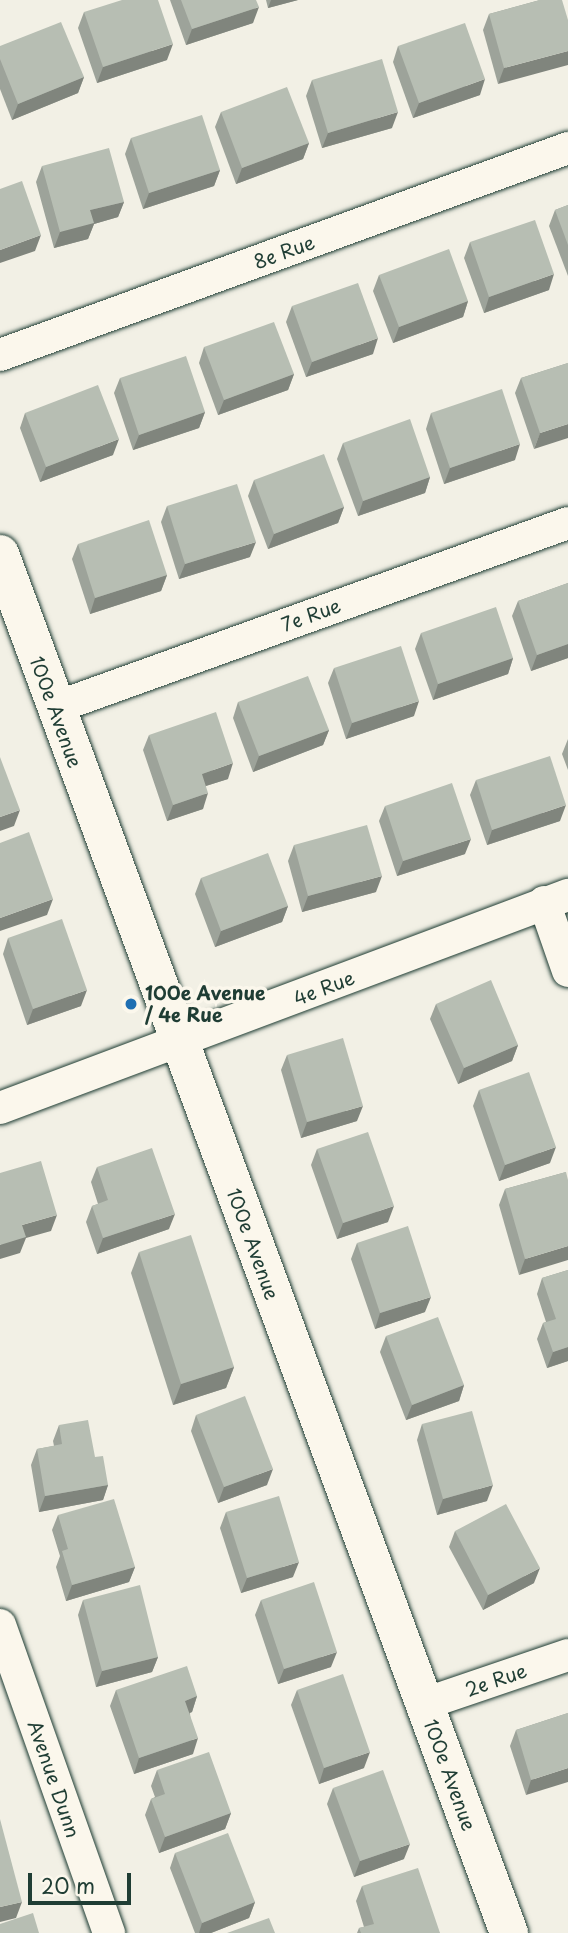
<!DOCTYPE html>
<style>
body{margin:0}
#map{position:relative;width:568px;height:1933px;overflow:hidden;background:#f2f0e5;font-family:"Playpen Sans",sans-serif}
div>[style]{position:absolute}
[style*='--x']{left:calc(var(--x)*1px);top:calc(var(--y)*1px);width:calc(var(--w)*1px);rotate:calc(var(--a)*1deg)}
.roads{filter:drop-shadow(0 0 2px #1f3d34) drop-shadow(0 0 2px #1f3d34)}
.minor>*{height:32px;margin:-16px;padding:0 16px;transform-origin:16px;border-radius:16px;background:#fbf7ec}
.tertiary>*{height:38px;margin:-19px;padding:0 19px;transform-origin:19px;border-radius:19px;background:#fbf7ec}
.wall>*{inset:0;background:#9da39a}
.shaded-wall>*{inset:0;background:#80857d}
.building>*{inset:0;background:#b7beb3}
.dots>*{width:19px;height:19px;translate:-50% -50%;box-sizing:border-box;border:4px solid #fbf7ec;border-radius:50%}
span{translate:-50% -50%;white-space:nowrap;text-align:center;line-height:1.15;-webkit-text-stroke:7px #fbf7ec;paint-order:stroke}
.street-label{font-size:19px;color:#1f3d34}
.poi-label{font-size:19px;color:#1f3d34;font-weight:700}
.left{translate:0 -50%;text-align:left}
.scale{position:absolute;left:28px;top:1873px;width:103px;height:32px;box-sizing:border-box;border:4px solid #1f3d34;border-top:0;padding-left:9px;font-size:21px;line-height:24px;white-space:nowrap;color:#1f3d34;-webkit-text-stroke:5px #fbf7ec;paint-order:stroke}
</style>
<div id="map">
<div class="roads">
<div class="minor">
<i style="--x:0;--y:355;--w:605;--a:-20.02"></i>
<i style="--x:54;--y:708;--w:546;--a:-19.79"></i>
<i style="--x:544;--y:902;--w:73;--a:70.8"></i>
<i style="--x:0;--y:1108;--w:607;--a:-20.56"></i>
<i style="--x:0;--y:1625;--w:327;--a:70.5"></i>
<i style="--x:424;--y:1704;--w:152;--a:-18.8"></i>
</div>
<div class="tertiary">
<i style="--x:0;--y:554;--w:1470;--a:69.74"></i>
</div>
</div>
<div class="wall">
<i style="clip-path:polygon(170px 0,256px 0,253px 23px,186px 45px)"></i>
<i style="clip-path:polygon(266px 0,298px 0,268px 8px)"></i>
<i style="clip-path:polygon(540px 0,498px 84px,483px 30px,489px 14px)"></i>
<i style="clip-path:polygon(84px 12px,167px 60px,97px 83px,78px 28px)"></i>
<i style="clip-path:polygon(0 46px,84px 77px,78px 93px,12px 120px,0 89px)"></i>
<i style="clip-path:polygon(398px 46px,480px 95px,413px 118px,393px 62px)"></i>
<i style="clip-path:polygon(312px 80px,392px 128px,322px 148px,306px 96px)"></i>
<i style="clip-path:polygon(221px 112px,309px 143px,303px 159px,236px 184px,215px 127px)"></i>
<i style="clip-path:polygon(131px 138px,220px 170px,214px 186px,143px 209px,125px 154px)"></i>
<i style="clip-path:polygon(42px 166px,124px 202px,118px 217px,94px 224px,88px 239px,54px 248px,36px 182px)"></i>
<i style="clip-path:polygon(568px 205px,568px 276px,549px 226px,555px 210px)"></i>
<i style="clip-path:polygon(470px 242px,549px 290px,484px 313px,464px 258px)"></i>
<i style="clip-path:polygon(379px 275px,468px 301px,463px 317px,393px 343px,373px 291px)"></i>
<i style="clip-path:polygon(292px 306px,373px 354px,306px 377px,286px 322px)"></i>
<i style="clip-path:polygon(204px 347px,294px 374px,288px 390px,218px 415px,199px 363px)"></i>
<i style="clip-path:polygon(568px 363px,534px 449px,515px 393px,521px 378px)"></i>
<i style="clip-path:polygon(120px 378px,205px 412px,199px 428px,133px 450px,114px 393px)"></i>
<i style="clip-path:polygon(25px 413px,113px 455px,40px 482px,20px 428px)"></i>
<i style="clip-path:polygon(431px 413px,515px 460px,444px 484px,426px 429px)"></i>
<i style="clip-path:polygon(343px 443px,430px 477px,425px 493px,358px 516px,337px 459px)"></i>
<i style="clip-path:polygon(254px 480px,344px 507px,338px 523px,268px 549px,248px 496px)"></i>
<i style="clip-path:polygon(167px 506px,250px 557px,179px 579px,161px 522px)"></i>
<i style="clip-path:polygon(78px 544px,167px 575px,161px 591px,90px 614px,72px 559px)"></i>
<i style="clip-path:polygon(568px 583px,568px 658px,531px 671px,512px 616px,518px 601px)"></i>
<i style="clip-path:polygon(421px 633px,513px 658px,508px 674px,433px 700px,415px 649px)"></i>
<i style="clip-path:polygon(334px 668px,414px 716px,346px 739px,328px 683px)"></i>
<i style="clip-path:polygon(238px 702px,329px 730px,323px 745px,253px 772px,233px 718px)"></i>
<i style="clip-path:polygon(149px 735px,228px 779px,206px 786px,203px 809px,167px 821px,143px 750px)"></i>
<i style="clip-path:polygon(568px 739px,568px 770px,562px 754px)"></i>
<i style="clip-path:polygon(476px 780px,560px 821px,487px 845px,470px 795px)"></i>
<i style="clip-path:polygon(385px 806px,465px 854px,397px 876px,379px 821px)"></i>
<i style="clip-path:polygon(294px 845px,376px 892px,302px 912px,288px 861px)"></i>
<i style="clip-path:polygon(201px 878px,288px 906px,282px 922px,215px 947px,195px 894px)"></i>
<i style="clip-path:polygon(8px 938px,81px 1006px,27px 1025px,3px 954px)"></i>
<i style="clip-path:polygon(436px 1004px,518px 1045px,512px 1061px,458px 1084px,430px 1019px)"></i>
<i style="clip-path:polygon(287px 1055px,357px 1121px,301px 1138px,281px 1070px)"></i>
<i style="clip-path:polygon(479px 1090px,550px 1163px,499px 1181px,473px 1106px)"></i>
<i style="clip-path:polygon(317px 1149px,388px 1222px,337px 1239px,311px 1165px)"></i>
<i style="clip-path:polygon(97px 1167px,169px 1229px,97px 1254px,86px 1222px,92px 1206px,98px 1204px,91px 1182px)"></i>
<i style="clip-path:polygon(566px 1172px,519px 1275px,499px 1205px,505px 1189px)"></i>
<i style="clip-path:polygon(357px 1243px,425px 1312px,375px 1329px,351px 1259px)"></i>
<i style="clip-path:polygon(139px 1252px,234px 1367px,226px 1388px,173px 1405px,131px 1273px)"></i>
<i style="clip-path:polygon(568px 1270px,568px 1361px,547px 1368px,537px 1339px,543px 1323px,546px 1322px,537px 1294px,542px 1278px)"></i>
<i style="clip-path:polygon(386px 1336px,464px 1385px,459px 1401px,406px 1420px,380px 1352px)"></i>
<i style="clip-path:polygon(196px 1415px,267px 1485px,218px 1503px,191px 1431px)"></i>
<i style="clip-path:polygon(422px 1424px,487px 1501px,437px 1515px,417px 1440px)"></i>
<i style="clip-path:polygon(59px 1425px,108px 1485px,103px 1500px,39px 1512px,31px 1465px,37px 1449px,54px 1446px,53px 1441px)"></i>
<i style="clip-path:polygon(226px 1512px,293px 1577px,241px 1593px,220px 1528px)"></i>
<i style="clip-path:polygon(58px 1515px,135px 1567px,129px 1582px,66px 1601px,56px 1567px,60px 1556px,52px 1530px)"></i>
<i style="clip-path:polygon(455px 1531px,534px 1583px,483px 1610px,449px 1547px)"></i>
<i style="clip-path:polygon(83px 1600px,158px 1657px,152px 1672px,96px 1687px,78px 1615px)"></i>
<i style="clip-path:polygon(261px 1600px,331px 1667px,278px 1684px,255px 1615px)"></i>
<i style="clip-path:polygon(116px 1690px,197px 1696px,192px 1712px,190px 1713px,193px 1754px,134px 1774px,110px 1706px)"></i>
<i style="clip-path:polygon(297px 1690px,364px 1768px,319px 1784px,291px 1705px)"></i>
<i style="clip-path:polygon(568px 1713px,526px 1795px,510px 1746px,516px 1730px)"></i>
<i style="clip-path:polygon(157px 1770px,231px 1813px,225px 1829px,159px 1853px,145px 1815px,151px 1799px,155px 1797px,151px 1786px)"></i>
<i style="clip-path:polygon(333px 1788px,404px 1859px,354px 1877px,327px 1804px)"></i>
<i style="clip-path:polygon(175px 1853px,255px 1902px,249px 1918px,211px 1933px,195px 1933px,170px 1868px)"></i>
<i style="clip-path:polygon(362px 1886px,440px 1933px,357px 1933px,359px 1928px,364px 1927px,356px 1901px)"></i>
</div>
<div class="shaded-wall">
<i style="clip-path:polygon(271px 0,298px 0,268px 8px)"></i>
<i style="clip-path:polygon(259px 7px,253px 23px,186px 45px,192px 29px)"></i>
<i style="clip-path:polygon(173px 44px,167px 60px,97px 83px,103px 67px)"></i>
<i style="clip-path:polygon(568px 51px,568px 65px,498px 84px,504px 68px)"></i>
<i style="clip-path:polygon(84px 77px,78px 93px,12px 120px,18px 104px)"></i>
<i style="clip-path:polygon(485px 79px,480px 95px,413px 118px,419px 103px)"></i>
<i style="clip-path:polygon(398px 112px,392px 128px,322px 148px,328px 133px)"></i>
<i style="clip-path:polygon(309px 143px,303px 159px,236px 184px,242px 168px)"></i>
<i style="clip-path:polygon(220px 170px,214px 186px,143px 209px,149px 193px)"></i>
<i style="clip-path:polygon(124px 202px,118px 217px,94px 224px,88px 239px,54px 248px,60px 232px,90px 210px)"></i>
<i style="clip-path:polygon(41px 235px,35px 251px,0 263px,0 250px)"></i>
<i style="clip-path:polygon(554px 274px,549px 290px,484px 313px,489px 297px)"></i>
<i style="clip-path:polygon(468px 301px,463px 317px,393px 343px,399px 327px)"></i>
<i style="clip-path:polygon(378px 338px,373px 354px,306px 377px,312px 362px)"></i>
<i style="clip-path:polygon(294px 374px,288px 390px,218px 415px,224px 400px)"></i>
<i style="clip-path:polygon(205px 412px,199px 428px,133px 450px,139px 435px)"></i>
<i style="clip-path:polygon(568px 424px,568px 438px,534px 449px,540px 433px)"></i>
<i style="clip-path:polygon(119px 439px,113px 455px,40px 482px,46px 467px)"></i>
<i style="clip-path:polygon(520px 444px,515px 460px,444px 484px,450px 468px)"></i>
<i style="clip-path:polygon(430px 477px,425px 493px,358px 516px,363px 501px)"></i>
<i style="clip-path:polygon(344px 507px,338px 523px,268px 549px,274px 534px)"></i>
<i style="clip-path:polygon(256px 542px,250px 557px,179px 579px,185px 564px)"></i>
<i style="clip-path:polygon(167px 575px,161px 591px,90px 614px,95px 598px)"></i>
<i style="clip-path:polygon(568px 644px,568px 658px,531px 671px,537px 655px)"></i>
<i style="clip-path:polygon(513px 658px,508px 674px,433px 700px,438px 684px)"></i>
<i style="clip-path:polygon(419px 701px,414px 716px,346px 739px,352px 723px)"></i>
<i style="clip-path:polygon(329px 730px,323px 745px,253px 772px,259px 756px)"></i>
<i style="clip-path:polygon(233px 763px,228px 779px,196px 789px,202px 774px)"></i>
<i style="clip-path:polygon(208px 793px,203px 809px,167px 821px,173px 805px)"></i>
<i style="clip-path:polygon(566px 805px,560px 821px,487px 845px,492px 830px)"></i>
<i style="clip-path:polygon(20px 810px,14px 826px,0 831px,0 817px)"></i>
<i style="clip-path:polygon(471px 839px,465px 854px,397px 876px,403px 861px)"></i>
<i style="clip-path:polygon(382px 876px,376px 892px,302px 912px,308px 896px)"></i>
<i style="clip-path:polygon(53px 899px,47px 915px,0 931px,0 918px)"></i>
<i style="clip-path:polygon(288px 906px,282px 922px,215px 947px,221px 931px)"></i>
<i style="clip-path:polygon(87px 990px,81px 1006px,27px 1025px,33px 1009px)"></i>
<i style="clip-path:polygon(518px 1045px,512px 1061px,458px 1084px,464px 1068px)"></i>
<i style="clip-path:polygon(363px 1106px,357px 1121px,301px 1138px,307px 1122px)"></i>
<i style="clip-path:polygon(556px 1147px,550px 1163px,499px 1181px,505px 1165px)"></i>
<i style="clip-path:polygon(394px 1206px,388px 1222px,337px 1239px,343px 1223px)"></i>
<i style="clip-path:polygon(175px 1214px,169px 1229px,97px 1254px,103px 1238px)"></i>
<i style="clip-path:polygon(57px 1215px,51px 1231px,26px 1238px,20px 1253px,0 1259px,0 1245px,22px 1225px)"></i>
<i style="clip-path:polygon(568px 1246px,568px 1260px,519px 1275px,525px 1259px)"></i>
<i style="clip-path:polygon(431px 1297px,425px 1312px,375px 1329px,380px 1313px)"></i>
<i style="clip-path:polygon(568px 1347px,568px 1361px,547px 1368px,553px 1352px)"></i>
<i style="clip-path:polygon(234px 1367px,226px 1388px,173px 1405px,181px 1384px)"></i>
<i style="clip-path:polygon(464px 1385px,459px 1401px,406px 1420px,412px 1405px)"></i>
<i style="clip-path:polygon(273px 1469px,267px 1485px,218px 1503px,224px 1487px)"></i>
<i style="clip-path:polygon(108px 1485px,103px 1500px,39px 1512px,45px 1496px)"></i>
<i style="clip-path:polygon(493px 1485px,487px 1501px,437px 1515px,443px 1499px)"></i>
<i style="clip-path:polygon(299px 1562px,293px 1577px,241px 1593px,247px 1578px)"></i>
<i style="clip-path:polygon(135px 1567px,129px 1582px,66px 1601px,72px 1585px)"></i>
<i style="clip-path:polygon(540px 1568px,534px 1583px,483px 1610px,488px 1595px)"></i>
<i style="clip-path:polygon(337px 1652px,331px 1667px,278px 1684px,284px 1669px)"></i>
<i style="clip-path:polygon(158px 1657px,152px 1672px,96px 1687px,102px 1671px)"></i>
<i style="clip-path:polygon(197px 1696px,192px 1712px,180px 1716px,185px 1701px)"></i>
<i style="clip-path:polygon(198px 1738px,193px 1754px,134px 1774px,139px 1758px)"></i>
<i style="clip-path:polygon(370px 1752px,364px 1768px,319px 1784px,324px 1768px)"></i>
<i style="clip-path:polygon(568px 1768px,568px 1782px,526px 1795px,531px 1780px)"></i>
<i style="clip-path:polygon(231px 1813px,225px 1829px,159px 1853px,165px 1837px)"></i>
<i style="clip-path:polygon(410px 1844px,404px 1859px,354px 1877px,360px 1861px)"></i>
<i style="clip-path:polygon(22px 1902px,16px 1918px,0 1922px,0 1907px)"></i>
<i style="clip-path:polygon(255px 1902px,249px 1918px,211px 1933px,199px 1933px,202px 1923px)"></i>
</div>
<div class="building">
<i style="clip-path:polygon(122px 0,158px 0,173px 44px,103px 67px,84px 12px)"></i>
<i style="clip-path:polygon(181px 0,256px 0,259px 7px,192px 29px)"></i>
<i style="clip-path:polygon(540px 0,562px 0,568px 20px,568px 51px,504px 68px,489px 14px)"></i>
<i style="clip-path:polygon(61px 22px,84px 77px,18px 104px,0 59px,0 46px)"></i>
<i style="clip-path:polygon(465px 23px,485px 79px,419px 103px,398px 46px)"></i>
<i style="clip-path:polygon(382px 59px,398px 112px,328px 133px,312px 80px)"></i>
<i style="clip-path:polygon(287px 87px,309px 143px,242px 168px,221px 112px)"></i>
<i style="clip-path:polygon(202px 115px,220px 170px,149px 193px,131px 138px)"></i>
<i style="clip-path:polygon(109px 148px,124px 202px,90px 210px,94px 223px,60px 232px,42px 166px)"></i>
<i style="clip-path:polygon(22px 181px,41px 235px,0 250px,0 189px)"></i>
<i style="clip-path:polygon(568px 205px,568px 245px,555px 210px)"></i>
<i style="clip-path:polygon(535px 220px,554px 274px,489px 297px,470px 242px)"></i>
<i style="clip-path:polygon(449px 249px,468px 301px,399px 327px,379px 275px)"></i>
<i style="clip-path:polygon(358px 283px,378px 338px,312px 362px,292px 306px)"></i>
<i style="clip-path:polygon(274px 322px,294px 374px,224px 400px,204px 347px)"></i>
<i style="clip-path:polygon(186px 356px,205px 412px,139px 435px,120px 378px)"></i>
<i style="clip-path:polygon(568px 363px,568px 424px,540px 433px,521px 378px)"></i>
<i style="clip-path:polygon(98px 385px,119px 439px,46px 467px,25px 413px)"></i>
<i style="clip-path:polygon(502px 389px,520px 444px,450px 468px,431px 413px)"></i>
<i style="clip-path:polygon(410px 419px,430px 477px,363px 501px,343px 443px)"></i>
<i style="clip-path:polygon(324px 454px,344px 507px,274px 534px,254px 480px)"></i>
<i style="clip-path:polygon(237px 484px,256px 542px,185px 564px,167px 506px)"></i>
<i style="clip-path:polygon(149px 520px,167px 575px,95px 598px,78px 544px)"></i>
<i style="clip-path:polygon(568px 583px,568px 644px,537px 655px,518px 601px)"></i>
<i style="clip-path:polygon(496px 607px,513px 658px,438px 684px,421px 633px)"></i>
<i style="clip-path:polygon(401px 646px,419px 701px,352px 723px,334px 668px)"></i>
<i style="clip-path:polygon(308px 676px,329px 730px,259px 756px,238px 702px)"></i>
<i style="clip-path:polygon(216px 712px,233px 763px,202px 774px,208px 793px,173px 805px,149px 735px)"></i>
<i style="clip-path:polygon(550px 756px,566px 805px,492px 830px,476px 780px)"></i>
<i style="clip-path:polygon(0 757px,20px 810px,0 817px)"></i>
<i style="clip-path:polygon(452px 783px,471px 839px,403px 861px,385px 806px)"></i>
<i style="clip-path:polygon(367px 825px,382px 876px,308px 896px,294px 845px)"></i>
<i style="clip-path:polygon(29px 832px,53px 899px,0 918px,0 843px)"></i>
<i style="clip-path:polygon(268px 853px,288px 906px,221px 931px,201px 878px)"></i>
<i style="clip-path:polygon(62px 919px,87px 990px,33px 1009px,8px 938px)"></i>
<i style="clip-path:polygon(491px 980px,518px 1045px,464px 1068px,436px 1004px)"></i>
<i style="clip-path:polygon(343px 1038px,363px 1106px,307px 1122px,287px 1055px)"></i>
<i style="clip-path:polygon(529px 1072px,556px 1147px,505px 1165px,479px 1090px)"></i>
<i style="clip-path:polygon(368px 1132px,394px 1206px,343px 1223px,317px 1149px)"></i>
<i style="clip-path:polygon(152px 1148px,175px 1214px,103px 1238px,92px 1206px,108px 1200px,97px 1167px)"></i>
<i style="clip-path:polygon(41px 1161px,57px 1215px,22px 1225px,26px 1237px,0 1245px,0 1173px)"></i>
<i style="clip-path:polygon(566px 1172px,568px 1180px,568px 1246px,525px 1259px,505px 1189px)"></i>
<i style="clip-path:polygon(408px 1226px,431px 1297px,380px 1313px,357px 1243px)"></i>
<i style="clip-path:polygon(191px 1235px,234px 1367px,181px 1384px,139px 1252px)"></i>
<i style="clip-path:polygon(568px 1270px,568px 1347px,553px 1352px,543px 1323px,556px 1319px,542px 1278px)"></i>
<i style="clip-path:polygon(438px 1317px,464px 1385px,412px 1405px,386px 1336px)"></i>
<i style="clip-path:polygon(245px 1396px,273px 1469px,224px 1487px,196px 1415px)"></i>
<i style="clip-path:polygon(472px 1411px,493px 1485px,443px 1499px,422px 1424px)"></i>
<i style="clip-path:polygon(88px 1420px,95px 1457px,103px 1456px,108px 1485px,45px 1496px,37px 1449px,62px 1444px,59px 1425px)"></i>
<i style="clip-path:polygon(279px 1496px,299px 1562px,247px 1578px,226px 1512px)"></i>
<i style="clip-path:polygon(114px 1499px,135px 1567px,72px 1585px,62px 1551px,68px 1549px,58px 1515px)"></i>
<i style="clip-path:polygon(506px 1504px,540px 1568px,488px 1595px,455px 1531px)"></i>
<i style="clip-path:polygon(314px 1582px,337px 1652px,284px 1669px,261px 1600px)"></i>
<i style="clip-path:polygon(140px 1585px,158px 1657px,102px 1671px,83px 1600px)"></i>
<i style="clip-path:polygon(187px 1666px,197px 1696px,185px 1701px,198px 1738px,139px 1758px,116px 1690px)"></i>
<i style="clip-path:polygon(343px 1674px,370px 1752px,324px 1768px,297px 1690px)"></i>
<i style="clip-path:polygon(568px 1713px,568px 1768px,531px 1780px,516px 1730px)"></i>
<i style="clip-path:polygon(209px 1752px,231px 1813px,165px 1837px,151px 1799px,165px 1794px,157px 1770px)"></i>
<i style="clip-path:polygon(383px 1770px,410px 1844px,360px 1861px,333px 1788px)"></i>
<i style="clip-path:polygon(0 1819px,22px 1902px,0 1907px)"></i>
<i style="clip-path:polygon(228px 1833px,255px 1902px,202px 1923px,175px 1853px)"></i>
<i style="clip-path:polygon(418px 1868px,440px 1933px,361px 1933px,359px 1928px,374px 1924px,362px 1886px)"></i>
<i style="clip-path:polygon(33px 1913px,39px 1933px,0 1933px,0 1924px)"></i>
<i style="clip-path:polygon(269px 1918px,275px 1933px,227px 1933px)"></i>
</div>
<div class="dots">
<i style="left:131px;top:1004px;background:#1f6fb2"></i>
</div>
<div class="street-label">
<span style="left:284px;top:252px;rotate:-20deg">8e Rue</span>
<span style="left:311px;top:615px;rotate:-20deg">7e Rue</span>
<span style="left:56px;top:712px;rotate:70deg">100e Avenue</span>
<span style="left:324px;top:988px;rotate:-21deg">4e Rue</span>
<span style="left:253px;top:1244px;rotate:70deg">100e Avenue</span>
<span style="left:496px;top:1680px;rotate:-19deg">2e Rue</span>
<span style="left:450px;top:1775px;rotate:70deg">100e Avenue</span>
<span style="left:54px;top:1779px;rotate:71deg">Avenue Dunn</span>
</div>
<div class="poi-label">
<span class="left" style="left:145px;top:1004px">100e Avenue<br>/ 4e Rue</span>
</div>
<div class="scale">20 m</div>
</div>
